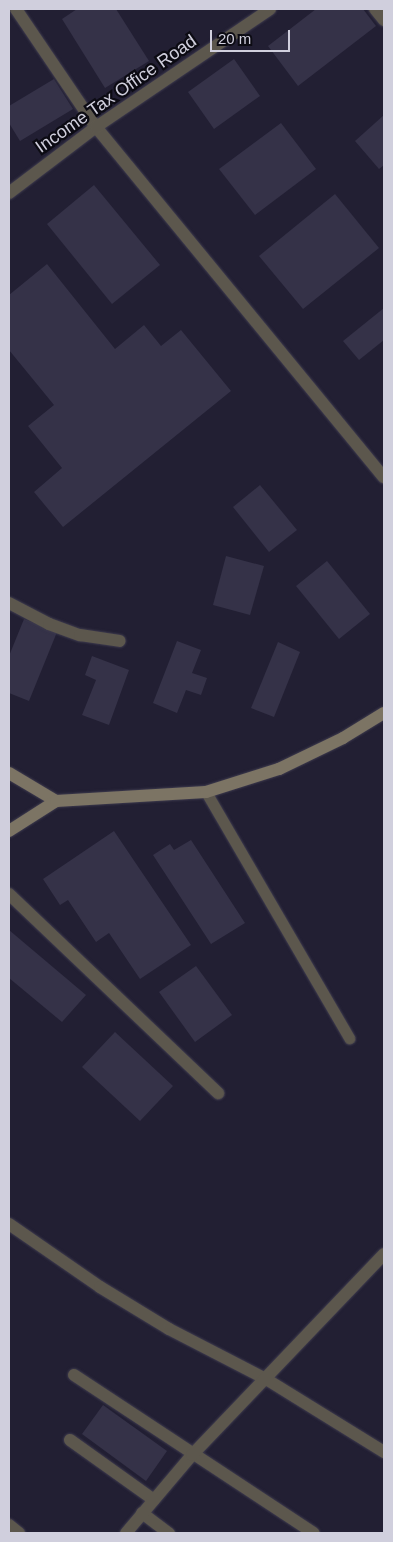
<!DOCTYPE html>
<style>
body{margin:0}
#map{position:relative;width:393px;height:1542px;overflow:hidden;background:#221f33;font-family:Helvetica,sans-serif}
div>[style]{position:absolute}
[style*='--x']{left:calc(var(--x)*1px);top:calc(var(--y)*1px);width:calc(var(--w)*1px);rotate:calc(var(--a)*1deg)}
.building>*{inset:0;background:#353248}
.roads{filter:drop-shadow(0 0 1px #3e3b4e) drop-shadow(0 0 1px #3e3b4e)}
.lane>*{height:11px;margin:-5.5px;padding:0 5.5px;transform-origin:5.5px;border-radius:5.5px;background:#5c574d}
.street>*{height:12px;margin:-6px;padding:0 6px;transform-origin:6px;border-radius:6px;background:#5c574d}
.secondary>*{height:12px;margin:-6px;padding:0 6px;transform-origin:6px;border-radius:6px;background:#7c7464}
span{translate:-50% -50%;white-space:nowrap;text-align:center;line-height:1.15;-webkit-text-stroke:4.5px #0c0b13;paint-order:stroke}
.street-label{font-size:18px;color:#d0cfdd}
.frame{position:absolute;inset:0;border:10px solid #d0cfdd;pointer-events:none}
.scale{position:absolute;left:210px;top:30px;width:80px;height:22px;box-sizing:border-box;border:2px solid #d0cfdd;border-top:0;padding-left:6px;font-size:15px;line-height:18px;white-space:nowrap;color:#d0cfdd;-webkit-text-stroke:4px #0c0b13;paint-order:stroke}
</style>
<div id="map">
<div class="building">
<i style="clip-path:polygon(77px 9px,116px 9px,149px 61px,105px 88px,62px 19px)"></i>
<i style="clip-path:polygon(316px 9px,363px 9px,376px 26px,298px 86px,268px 46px)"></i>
<i style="clip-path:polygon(234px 59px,260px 96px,214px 129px,188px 92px)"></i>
<i style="clip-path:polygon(54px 79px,73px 109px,20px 141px,9px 123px,9px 106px)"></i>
<i style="clip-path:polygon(384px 115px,384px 165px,379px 169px,355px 141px)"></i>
<i style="clip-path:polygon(281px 123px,316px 169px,255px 215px,219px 169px)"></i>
<i style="clip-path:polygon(94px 185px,160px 265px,112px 304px,47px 224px)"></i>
<i style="clip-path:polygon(335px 194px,379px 248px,303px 309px,259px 256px)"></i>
<i style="clip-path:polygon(47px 264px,115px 349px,144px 325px,161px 346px,181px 330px,231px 391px,63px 527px,34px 492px,62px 468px,28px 426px,54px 405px,9px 350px,9px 295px)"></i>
<i style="clip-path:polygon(384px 308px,384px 340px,359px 360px,343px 341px)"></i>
<i style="clip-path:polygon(260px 485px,297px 530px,269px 552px,233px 507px)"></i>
<i style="clip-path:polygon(226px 556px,264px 566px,250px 615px,213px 605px)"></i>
<i style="clip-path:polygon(327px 561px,370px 614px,339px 639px,296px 586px)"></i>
<i style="clip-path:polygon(24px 619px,57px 632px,29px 701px,9px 693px,9px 656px)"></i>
<i style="clip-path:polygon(177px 641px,201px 650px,192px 673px,207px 678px,201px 695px,186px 690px,177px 713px,153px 703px)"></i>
<i style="clip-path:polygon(278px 642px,300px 652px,274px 717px,251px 708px)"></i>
<i style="clip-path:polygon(92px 656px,129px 670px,109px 725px,82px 715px,96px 680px,85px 675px)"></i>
<i style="clip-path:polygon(114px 831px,191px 945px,140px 979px,109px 933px,96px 942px,68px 900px,60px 905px,43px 879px)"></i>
<i style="clip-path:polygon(191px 840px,245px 923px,211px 944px,153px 855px,170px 844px,174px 850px)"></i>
<i style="clip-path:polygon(9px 930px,86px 995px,62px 1022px,9px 978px)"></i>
<i style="clip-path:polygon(196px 966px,232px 1015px,195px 1042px,159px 992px)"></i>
<i style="clip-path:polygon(115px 1032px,173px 1086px,140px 1121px,82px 1067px)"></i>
<i style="clip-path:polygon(103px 1405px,167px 1451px,146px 1481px,82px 1434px)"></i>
</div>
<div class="roads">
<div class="lane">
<i style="--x:206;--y:792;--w:285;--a:59.8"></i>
</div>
<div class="street">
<i style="--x:16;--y:9;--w:143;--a:55.9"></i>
<i style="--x:96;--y:127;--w:453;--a:50.6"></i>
<i style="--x:375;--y:9;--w:14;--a:51"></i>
<i style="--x:9;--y:193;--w:109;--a:-37.2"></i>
<i style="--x:96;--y:127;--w:210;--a:-34.1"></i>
<i style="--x:9;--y:603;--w:45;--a:27.7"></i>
<i style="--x:49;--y:624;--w:33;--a:20"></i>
<i style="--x:80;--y:635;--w:40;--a:8.5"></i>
<i style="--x:9;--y:894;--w:289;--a:43.6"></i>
<i style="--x:9;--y:1224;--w:111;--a:34.7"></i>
<i style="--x:100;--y:1287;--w:81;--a:31.3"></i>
<i style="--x:169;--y:1329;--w:109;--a:27.3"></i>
<i style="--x:266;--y:1379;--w:139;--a:31.7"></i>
<i style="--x:74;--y:1375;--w:287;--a:33.4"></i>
<i style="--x:70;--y:1440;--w:103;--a:35.5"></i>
<i style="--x:142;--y:1513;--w:34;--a:37"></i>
<i style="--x:9;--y:1525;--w:13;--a:39"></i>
<i style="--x:126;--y:1533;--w:102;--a:-49.8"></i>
<i style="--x:192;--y:1455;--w:278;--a:-46.3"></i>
</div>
<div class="secondary">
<i style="--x:9;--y:773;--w:55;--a:30.8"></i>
<i style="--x:9;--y:831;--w:56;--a:-32.6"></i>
<i style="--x:56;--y:801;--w:150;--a:-3.4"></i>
<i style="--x:206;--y:792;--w:77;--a:-17.5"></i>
<i style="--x:279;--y:769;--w:71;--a:-25.8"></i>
<i style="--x:343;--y:738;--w:48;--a:-31.4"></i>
</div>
</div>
<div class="street-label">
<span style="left:116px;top:94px;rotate:-35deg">Income Tax Office Road</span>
</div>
<div class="frame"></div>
<div class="scale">20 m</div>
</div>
